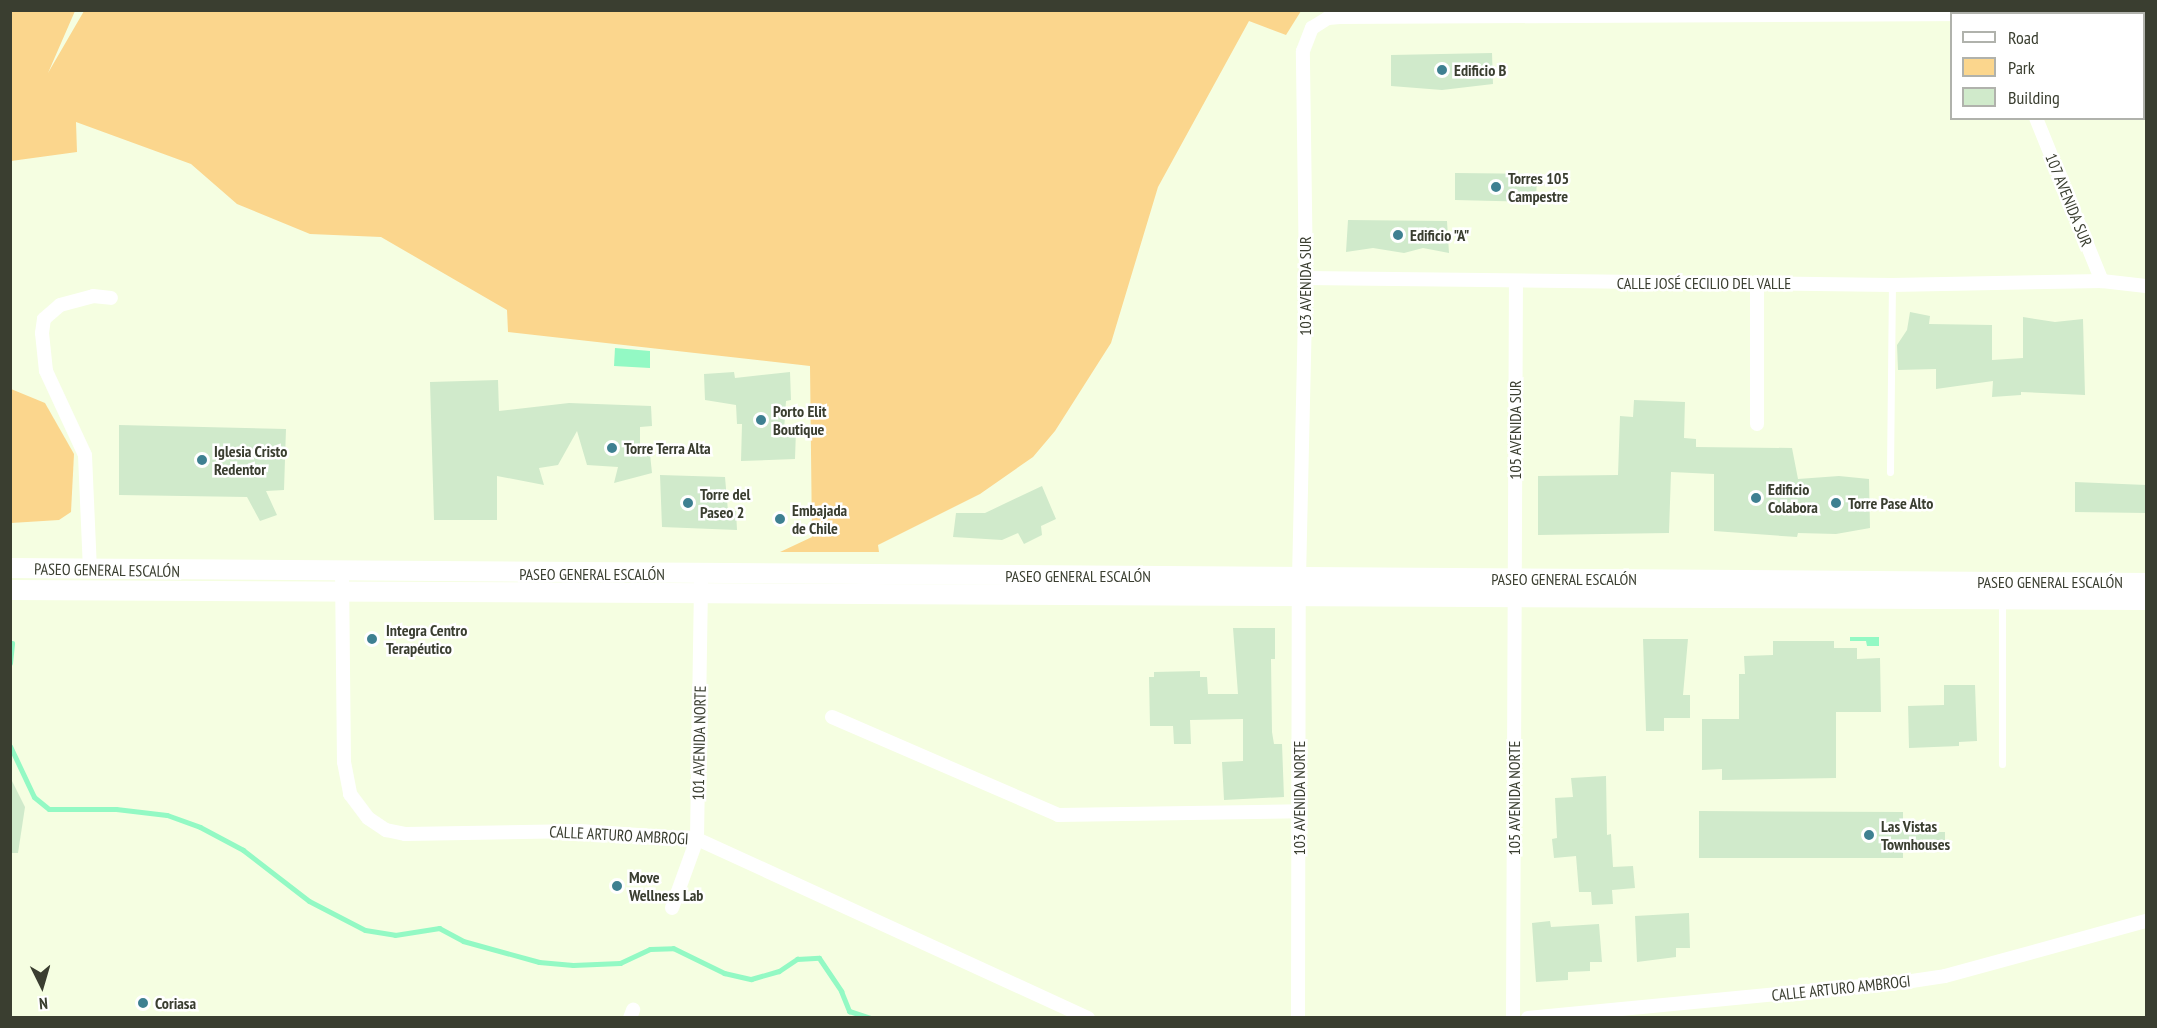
<!DOCTYPE html>
<meta charset="utf-8">
<style>
body{margin:0}
#map{position:relative;width:2157px;height:1028px;overflow:hidden;background:#f5fee1;font-family:"PT Sans Narrow",sans-serif}
div>[style]{position:absolute}
[style*='--x']{left:calc(var(--x)*1px);top:calc(var(--y)*1px);width:calc(var(--w)*1px);rotate:calc(var(--a)*1deg)}
.green>*{inset:0;background:#fbd68d}
.water>*{inset:0;background:#93f9c4}
.stream>*{height:5px;margin:-2.5px;padding:0 2.5px;transform-origin:2.5px;border-radius:2.5px;background:#93f9c4}
.building>*{inset:0;background:#d0eacb}
.lane>*{height:7px;margin:-3.5px;padding:0 3.5px;transform-origin:3.5px;border-radius:3.5px;background:#fff}
.street>*{height:14px;margin:-7px;padding:0 7px;transform-origin:7px;border-radius:7px;background:#fff}
.secondary>*{height:20px;margin:-10px;padding:0 10px;transform-origin:10px;border-radius:10px;background:#fff}
.dots>*{width:16px;height:16px;translate:-50% -50%;box-sizing:border-box;border:3px solid #fff;border-radius:50%}
span{translate:-50% -50%;white-space:nowrap;text-align:center;line-height:1.15;-webkit-text-stroke:5px #fff;paint-order:stroke}
.poi-label{font-size:16px;color:#3a3e30;font-weight:700}
.left{translate:0 -50%;text-align:left}
.street-label{font-size:16px;color:#3a3e30}
.frame{position:absolute;inset:0;border:12px solid #3a3e30;pointer-events:none}
.legend{position:absolute;left:1950px;top:12px;width:195px;height:108px;box-sizing:border-box;background:#fff;border:2px solid #b0b2ac;margin:0;padding:8px 10px;list-style:none;font-size:18px;color:#3a3e30}
.legend li{display:flex;align-items:center;gap:12px;height:30px}
.legend b{width:30px;border:2px solid #b0b2ac}
.north{position:absolute;left:12px;top:956px;width:60px;height:60px;-webkit-text-stroke:4px #fff;paint-order:stroke;rotate:175deg;font-size:16px;font-weight:700;line-height:24px;text-align:center;color:#3a3e30}
.north::after{content:'';display:block;margin:auto;width:21px;height:27px;background:#3a3e30;clip-path:polygon(50% 0,100% 100%,50% 72%,0 100%)}
</style>
<div id="map">
<div class="green">
<i style="clip-path:polygon(11px 10px,75px 11px,48px 73px,84px 11px,1301px 11px,1286px 35px,1249px 21px,1158px 187px,1111px 343px,1055px 431px,1033px 457px,980px 494px,878px 545px,879px 552px,780px 552px,812px 537px,810px 366px,508px 332px,507px 310px,381px 237px,310px 234px,237px 204px,191px 164px,76px 122px,77px 152px,11px 161px)"></i>
<i style="clip-path:polygon(11px 389px,45px 403px,74px 454px,71px 512px,59px 520px,11px 523px)"></i>
</div>
<div class="water">
<i style="clip-path:polygon(615px 348px,650px 351px,650px 368px,614px 366px)"></i>
<i style="clip-path:polygon(1850px 637px,1879px 637px,1879px 646px,1867px 646px,1866px 641px,1850px 641px)"></i>
</div>
<div class="stream">
<i style="--x:10;--y:663;--w:20;--a:-84"></i>
<i style="--x:10;--y:746;--w:56;--a:64.8"></i>
<i style="--x:34;--y:797;--w:19;--a:39"></i>
<i style="--x:49;--y:809;--w:67;--a:0"></i>
<i style="--x:116;--y:809;--w:51;--a:6.7"></i>
<i style="--x:167;--y:815;--w:35;--a:20"></i>
<i style="--x:200;--y:827;--w:49;--a:28.1"></i>
<i style="--x:243;--y:850;--w:83;--a:37.7"></i>
<i style="--x:309;--y:901;--w:63;--a:27.4"></i>
<i style="--x:365;--y:930;--w:30;--a:9"></i>
<i style="--x:395;--y:935;--w:45;--a:-9"></i>
<i style="--x:439;--y:928;--w:27;--a:28"></i>
<i style="--x:463;--y:941;--w:79;--a:15.4"></i>
<i style="--x:539;--y:962;--w:34;--a:5"></i>
<i style="--x:573;--y:965;--w:47;--a:-2.4"></i>
<i style="--x:620;--y:963;--w:33;--a:-25"></i>
<i style="--x:650;--y:949;--w:23;--a:-2"></i>
<i style="--x:673;--y:948;--w:57;--a:26.1"></i>
<i style="--x:724;--y:973;--w:28;--a:13"></i>
<i style="--x:751;--y:979;--w:29;--a:-16"></i>
<i style="--x:779;--y:971;--w:22;--a:-34"></i>
<i style="--x:797;--y:959;--w:22;--a:-3"></i>
<i style="--x:819;--y:958;--w:40;--a:56"></i>
<i style="--x:841;--y:991;--w:22;--a:68"></i>
<i style="--x:849;--y:1011;--w:23;--a:18"></i>
</div>
<div class="building">
<i style="clip-path:polygon(1492px 53px,1493px 84px,1442px 90px,1391px 86px,1391px 55px)"></i>
<i style="clip-path:polygon(1455px 173px,1537px 174px,1536px 202px,1455px 200px)"></i>
<i style="clip-path:polygon(1348px 220px,1447px 221px,1449px 253px,1423px 248px,1404px 253px,1373px 248px,1346px 252px)"></i>
<i style="clip-path:polygon(1910px 312px,1930px 316px,1929px 324px,1992px 325px,1992px 360px,2023px 358px,2023px 317px,2055px 322px,2083px 319px,2085px 395px,2021px 392px,2021px 395px,1992px 397px,1993px 381px,1936px 389px,1936px 369px,1898px 370px,1897px 345px,1907px 330px)"></i>
<i style="clip-path:polygon(734px 372px,735px 378px,790px 372px,791px 400px,786px 401px,784px 431px,796px 430px,795px 459px,741px 461px,742px 424px,737px 424px,736px 405px,705px 400px,704px 374px)"></i>
<i style="clip-path:polygon(498px 380px,499px 411px,569px 403px,651px 406px,652px 426px,640px 427px,640px 455px,650px 454px,652px 473px,614px 483px,618px 467px,587px 465px,577px 431px,558px 465px,539px 468px,544px 485px,497px 476px,497px 520px,434px 520px,430px 382px)"></i>
<i style="clip-path:polygon(1634px 400px,1685px 402px,1684px 438px,1696px 439px,1696px 447px,1792px 448px,1798px 479px,1839px 476px,1869px 479px,1870px 528px,1836px 534px,1798px 533px,1797px 537px,1714px 531px,1714px 474px,1671px 472px,1669px 533px,1538px 535px,1538px 476px,1618px 475px,1620px 416px,1633px 417px)"></i>
<i style="clip-path:polygon(119px 425px,286px 429px,284px 490px,266px 491px,277px 515px,260px 521px,247px 497px,119px 495px)"></i>
<i style="clip-path:polygon(660px 475px,725px 477px,728px 511px,736px 511px,737px 530px,662px 527px)"></i>
<i style="clip-path:polygon(2075px 482px,2146px 485px,2146px 513px,2075px 512px)"></i>
<i style="clip-path:polygon(1042px 486px,1056px 519px,1041px 526px,1042px 535px,1024px 544px,1018px 533px,1002px 540px,953px 537px,956px 513px,985px 513px)"></i>
<i style="clip-path:polygon(1233px 628px,1275px 628px,1275px 659px,1271px 659px,1272px 732px,1274px 744px,1282px 744px,1284px 797px,1224px 800px,1222px 762px,1243px 761px,1243px 719px,1190px 720px,1191px 744px,1174px 744px,1173px 726px,1150px 726px,1149px 677px,1154px 677px,1154px 672px,1200px 671px,1200px 677px,1207px 677px,1208px 694px,1238px 694px)"></i>
<i style="clip-path:polygon(1643px 639px,1688px 639px,1683px 695px,1690px 695px,1690px 718px,1664px 718px,1664px 731px,1646px 731px)"></i>
<i style="clip-path:polygon(1773px 641px,1834px 641px,1834px 648px,1857px 648px,1857px 659px,1880px 658px,1881px 712px,1836px 712px,1836px 778px,1722px 780px,1722px 769px,1702px 770px,1702px 719px,1739px 719px,1739px 674px,1745px 674px,1744px 656px,1773px 655px)"></i>
<i style="clip-path:polygon(1944px 685px,1975px 685px,1977px 741px,1959px 742px,1959px 746px,1909px 748px,1908px 706px,1944px 705px)"></i>
<i style="clip-path:polygon(1606px 776px,1607px 835px,1611px 834px,1613px 867px,1633px 866px,1635px 888px,1612px 890px,1613px 904px,1592px 905px,1591px 892px,1579px 892px,1576px 856px,1554px 858px,1552px 839px,1557px 838px,1555px 798px,1573px 797px,1571px 778px)"></i>
<i style="clip-path:polygon(10px 777px,25px 807px,18px 853px,10px 853px)"></i>
<i style="clip-path:polygon(1699px 811px,1903px 812px,1903px 832px,1945px 832px,1945px 846px,1903px 847px,1903px 858px,1699px 858px)"></i>
<i style="clip-path:polygon(1689px 913px,1690px 948px,1676px 948px,1676px 957px,1637px 962px,1635px 916px)"></i>
<i style="clip-path:polygon(1550px 921px,1551px 927px,1599px 924px,1602px 962px,1590px 962px,1590px 971px,1568px 972px,1568px 980px,1536px 982px,1532px 923px)"></i>
</div>
<div class="lane">
<i style="--x:2144;--y:97;--w:3;--a:45"></i>
<i style="--x:1890;--y:472;--w:187;--a:-89.4"></i>
<i style="--x:2002;--y:764;--w:161;--a:-90"></i>
</div>
<div class="street">
<i style="--x:2036;--y:118;--w:176;--a:68"></i>
<i style="--x:1306;--y:278;--w:586;--a:0.68"></i>
<i style="--x:1892;--y:285;--w:210;--a:-1.1"></i>
<i style="--x:2102;--y:281;--w:44;--a:6.5"></i>
<i style="--x:1757;--y:424;--w:142;--a:-90"></i>
<i style="--x:90;--y:570;--w:115;--a:-92.5"></i>
<i style="--x:85;--y:455;--w:93;--a:-114.9"></i>
<i style="--x:46;--y:371;--w:38;--a:-96"></i>
<i style="--x:42;--y:333;--w:14;--a:-82"></i>
<i style="--x:44;--y:319;--w:21;--a:-41"></i>
<i style="--x:60;--y:305;--w:34;--a:-15"></i>
<i style="--x:93;--y:296;--w:18;--a:6"></i>
<i style="--x:342;--y:572;--w:190;--a:89.4"></i>
<i style="--x:344;--y:762;--w:33;--a:79"></i>
<i style="--x:350;--y:794;--w:30;--a:53"></i>
<i style="--x:368;--y:818;--w:22;--a:34"></i>
<i style="--x:386;--y:830;--w:19;--a:12"></i>
<i style="--x:405;--y:834;--w:175;--a:-1"></i>
<i style="--x:580;--y:831;--w:117;--a:3.9"></i>
<i style="--x:697;--y:839;--w:430;--a:24.6"></i>
<i style="--x:832;--y:717;--w:246;--a:23.4"></i>
<i style="--x:1058;--y:815;--w:242;--a:-0.9"></i>
<i style="--x:672;--y:908;--w:73;--a:-70.1"></i>
<i style="--x:697;--y:839;--w:265;--a:-89.1"></i>
<i style="--x:630;--y:1018;--w:9;--a:-69"></i>
<i style="--x:1298;--y:1018;--w:440;--a:-89.9"></i>
<i style="--x:1299;--y:578;--w:300;--a:-88.7"></i>
<i style="--x:1306;--y:278;--w:227;--a:-90.8"></i>
<i style="--x:1303;--y:51;--w:25;--a:-69"></i>
<i style="--x:1312;--y:28;--w:19;--a:-32"></i>
<i style="--x:1328;--y:18;--w:12;--a:-5"></i>
<i style="--x:1340;--y:17;--w:630;--a:-0.27"></i>
<i style="--x:1513;--y:1018;--w:736;--a:-89.77"></i>
<i style="--x:1528;--y:1018;--w:379;--a:-5.5"></i>
<i style="--x:1905;--y:982;--w:40;--a:-8.5"></i>
<i style="--x:1945;--y:976;--w:208;--a:-15.3"></i>
</div>
<div class="secondary">
<i style="--x:10;--y:568;--w:2136;--a:0.4"></i>
<i style="--x:10;--y:590;--w:2136;--a:0.27"></i>
</div>
<div class="dots">
<i style="left:1442px;top:70px;background:#3e8091"></i>
<i style="left:1496px;top:187px;background:#3e8091"></i>
<i style="left:1398px;top:235px;background:#3e8091"></i>
<i style="left:761px;top:420px;background:#3e8091"></i>
<i style="left:612px;top:448px;background:#3e8091"></i>
<i style="left:202px;top:460px;background:#3e8091"></i>
<i style="left:1756px;top:498px;background:#3e8091"></i>
<i style="left:688px;top:503px;background:#3e8091"></i>
<i style="left:1836px;top:503px;background:#3e8091"></i>
<i style="left:780px;top:519px;background:#3e8091"></i>
<i style="left:372px;top:639px;background:#3e8091"></i>
<i style="left:1869px;top:835px;background:#3e8091"></i>
<i style="left:617px;top:886px;background:#3e8091"></i>
<i style="left:143px;top:1003px;background:#3e8091"></i>
</div>
<div class="poi-label">
<span class="left" style="left:1454px;top:70px">Edificio B</span>
<span class="left" style="left:1508px;top:187px">Torres 105<br>Campestre</span>
<span class="left" style="left:1410px;top:235px">Edificio "A"</span>
<span class="left" style="left:773px;top:420px">Porto Elit<br>Boutique</span>
<span class="left" style="left:624px;top:448px">Torre Terra Alta</span>
<span class="left" style="left:214px;top:460px">Iglesia Cristo<br>Redentor</span>
<span class="left" style="left:1768px;top:498px">Edificio<br>Colabora</span>
<span class="left" style="left:700px;top:503px">Torre del<br>Paseo 2</span>
<span class="left" style="left:1848px;top:503px">Torre Pase Alto</span>
<span class="left" style="left:792px;top:519px">Embajada<br>de Chile</span>
<span class="left" style="left:386px;top:639px">Integra Centro<br>Terapéutico</span>
<span class="left" style="left:1881px;top:835px">Las Vistas<br>Townhouses</span>
<span class="left" style="left:629px;top:886px">Move<br>Wellness Lab</span>
<span class="left" style="left:155px;top:1003px">Coriasa</span>
</div>
<div class="street-label">
<span style="left:2069px;top:200px;rotate:68deg">107 AVENIDA SUR</span>
<span style="left:1704px;top:283px">CALLE JOSÉ CECILIO DEL VALLE</span>
<span style="left:1305px;top:286px;rotate:-90deg">103 AVENIDA SUR</span>
<span style="left:1515px;top:430px;rotate:-90deg">105 AVENIDA SUR</span>
<span style="left:107px;top:570px;rotate:1deg">PASEO GENERAL ESCALÓN</span>
<span style="left:592px;top:574px">PASEO GENERAL ESCALÓN</span>
<span style="left:1078px;top:576px">PASEO GENERAL ESCALÓN</span>
<span style="left:1564px;top:579px">PASEO GENERAL ESCALÓN</span>
<span style="left:2050px;top:582px">PASEO GENERAL ESCALÓN</span>
<span style="left:699px;top:743px;rotate:-89deg">101 AVENIDA NORTE</span>
<span style="left:1299px;top:798px;rotate:-90deg">103 AVENIDA NORTE</span>
<span style="left:1514px;top:798px;rotate:-90deg">105 AVENIDA NORTE</span>
<span style="left:619px;top:835px;rotate:3deg">CALLE ARTURO AMBROGI</span>
<span style="left:1841px;top:988px;rotate:-6deg">CALLE ARTURO AMBROGI</span>
</div>
<div class="frame"></div>
<ul class="legend">
<li><b style="height:8px;background:#fff"></b>Road</li>
<li><b style="height:16px;background:#fbd68d"></b>Park</li>
<li><b style="height:16px;background:#d0eacb"></b>Building</li>
</ul>
<div class="north">N</div>
</div>
